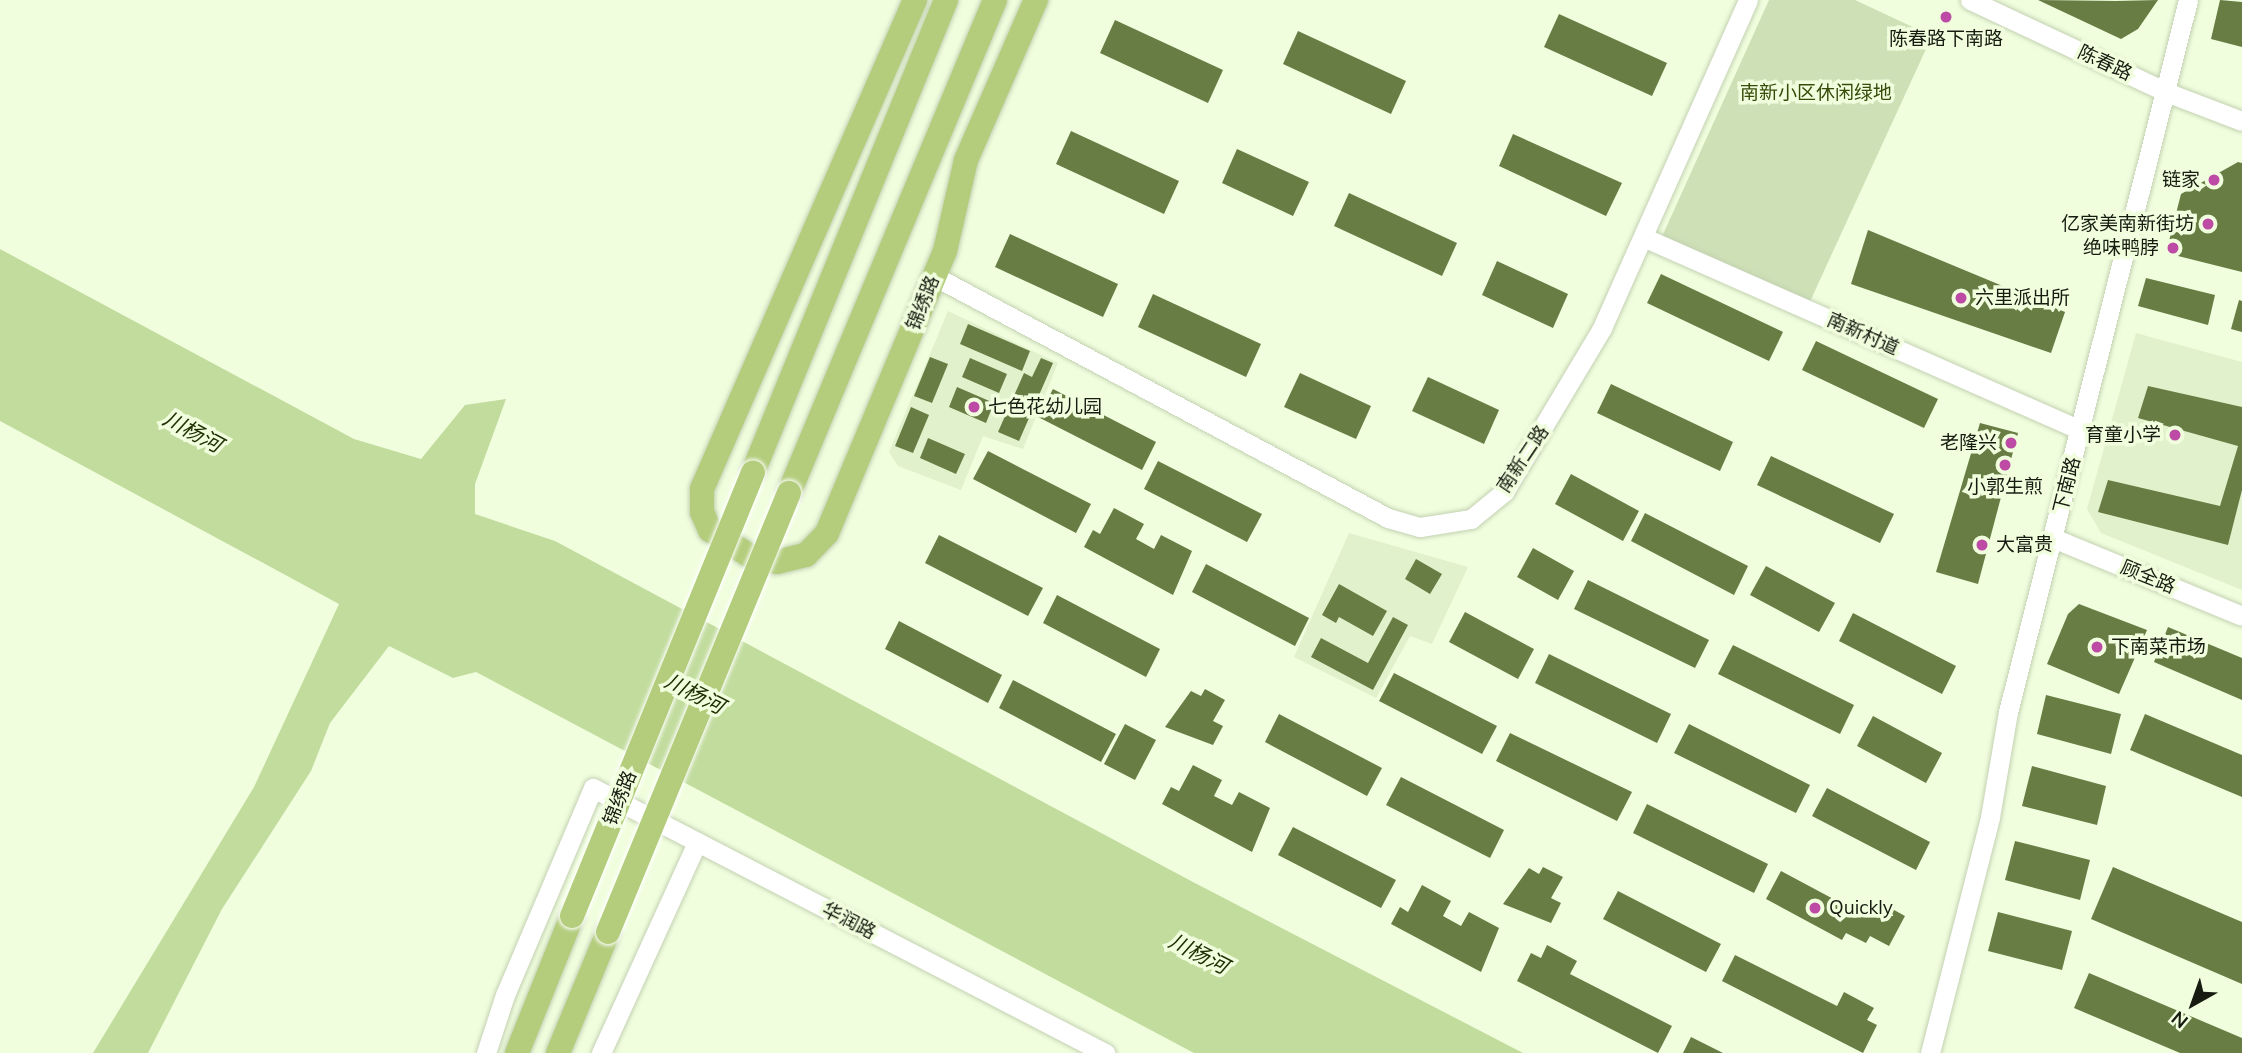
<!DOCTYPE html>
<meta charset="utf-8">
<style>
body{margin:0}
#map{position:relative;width:2242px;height:1053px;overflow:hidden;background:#f0fede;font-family:Mulish,"Noto Sans SC",sans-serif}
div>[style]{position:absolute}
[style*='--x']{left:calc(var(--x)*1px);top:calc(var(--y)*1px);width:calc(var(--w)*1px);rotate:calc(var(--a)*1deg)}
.built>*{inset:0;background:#e1f1cb}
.green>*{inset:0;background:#cee0b6}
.water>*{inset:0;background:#c2dc9e}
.building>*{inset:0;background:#677d44}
.roads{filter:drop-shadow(0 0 2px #c3d1b2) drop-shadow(0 0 2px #c3d1b2)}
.minor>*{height:19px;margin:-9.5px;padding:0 9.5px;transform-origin:9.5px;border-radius:9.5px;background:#fff}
.major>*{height:24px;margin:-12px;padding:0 12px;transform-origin:12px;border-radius:12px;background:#b3cd7c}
.bridges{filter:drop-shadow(0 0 2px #fff) drop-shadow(0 0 2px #fff)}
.major-bridge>*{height:24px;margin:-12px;padding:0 12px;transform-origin:12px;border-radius:12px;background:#b3cd7c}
.dots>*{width:19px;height:19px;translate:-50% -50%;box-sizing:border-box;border:4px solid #f0fede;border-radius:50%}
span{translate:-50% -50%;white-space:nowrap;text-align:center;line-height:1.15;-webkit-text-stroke:7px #f0fede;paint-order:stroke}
.poi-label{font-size:19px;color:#171b10}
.right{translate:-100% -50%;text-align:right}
.left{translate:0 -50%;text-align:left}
.street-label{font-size:19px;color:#171b10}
.park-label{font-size:19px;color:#374c09}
.water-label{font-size:21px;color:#213003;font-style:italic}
.north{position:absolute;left:2158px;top:969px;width:70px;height:70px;-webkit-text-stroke:5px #f0fede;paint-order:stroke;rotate:220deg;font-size:19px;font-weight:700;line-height:28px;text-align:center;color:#171b10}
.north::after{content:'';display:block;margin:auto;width:24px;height:32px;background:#171b10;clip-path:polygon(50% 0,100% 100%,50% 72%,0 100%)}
</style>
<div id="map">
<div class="built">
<i style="clip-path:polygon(948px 311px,1058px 363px,1023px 449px,983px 436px,961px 490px,898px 466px,889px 452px)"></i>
<i style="clip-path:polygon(2136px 333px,2242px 362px,2242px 590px,2101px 533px,2087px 509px)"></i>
<i style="clip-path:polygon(1349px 533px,1468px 567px,1432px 644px,1410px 636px,1376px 698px,1294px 657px)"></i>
</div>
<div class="green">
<i style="clip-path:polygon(1769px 0,1855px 0,1932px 36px,1807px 308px,1660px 241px)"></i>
</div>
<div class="water">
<i style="clip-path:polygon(0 249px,354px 439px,421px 459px,465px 405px,506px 399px,475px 484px,475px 514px,555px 541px,1193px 882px,1523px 1053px,1194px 1053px,476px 672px,453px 678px,389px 646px,330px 723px,311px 771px,222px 909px,148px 1053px,93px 1053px,254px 787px,339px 604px,0 421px)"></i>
</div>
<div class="building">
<i style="clip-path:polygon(2038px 0,2116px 1px,2158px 0,2138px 29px,2121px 39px)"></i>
<i style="clip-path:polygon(2220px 0,2242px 2px,2242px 47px,2211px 39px)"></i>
<i style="clip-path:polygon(1559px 14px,1667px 63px,1652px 96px,1544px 47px)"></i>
<i style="clip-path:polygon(1115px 20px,1223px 70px,1208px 103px,1100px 53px)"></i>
<i style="clip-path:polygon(1298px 31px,1406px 81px,1391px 114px,1283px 64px)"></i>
<i style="clip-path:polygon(1071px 131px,1179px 181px,1164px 214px,1056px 164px)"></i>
<i style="clip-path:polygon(1513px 134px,1622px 183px,1606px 216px,1499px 166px)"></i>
<i style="clip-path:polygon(1237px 149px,1309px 182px,1293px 216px,1222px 183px)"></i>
<i style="clip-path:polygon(2238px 162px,2242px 163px,2242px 272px,2166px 253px,2181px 194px)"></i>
<i style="clip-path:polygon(1349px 193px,1457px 243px,1442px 276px,1334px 226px)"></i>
<i style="clip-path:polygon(1868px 230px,2065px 312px,2051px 353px,1851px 284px)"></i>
<i style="clip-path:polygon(1010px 234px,1118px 284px,1103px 317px,995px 267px)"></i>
<i style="clip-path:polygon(1497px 261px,1568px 294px,1553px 328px,1482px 295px)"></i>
<i style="clip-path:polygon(1661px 274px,1783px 332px,1769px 361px,1647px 303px)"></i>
<i style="clip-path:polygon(2146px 278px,2215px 295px,2208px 325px,2138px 306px)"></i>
<i style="clip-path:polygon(1153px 294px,1261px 344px,1246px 377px,1138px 327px)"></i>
<i style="clip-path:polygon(2239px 300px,2242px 301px,2242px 332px,2231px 329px)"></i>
<i style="clip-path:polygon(968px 324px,1030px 351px,1022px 371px,960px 344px)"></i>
<i style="clip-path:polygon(1816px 341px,1938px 399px,1924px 428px,1802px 370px)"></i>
<i style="clip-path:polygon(930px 357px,948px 364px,932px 403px,914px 396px)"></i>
<i style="clip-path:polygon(970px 358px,1007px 374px,999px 393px,962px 377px)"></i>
<i style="clip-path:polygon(1041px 358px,1053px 363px,1019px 441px,998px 432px,1024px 373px,1032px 377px)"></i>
<i style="clip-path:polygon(1300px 373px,1371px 406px,1356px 439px,1284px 407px)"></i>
<i style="clip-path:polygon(1428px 377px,1499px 410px,1484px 444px,1412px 411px)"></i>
<i style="clip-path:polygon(1611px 384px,1733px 442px,1720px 471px,1597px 413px)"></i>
<i style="clip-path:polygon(2148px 386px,2242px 407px,2242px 490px,2228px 545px,2098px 512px,2108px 480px,2220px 506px,2238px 446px,2138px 418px)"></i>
<i style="clip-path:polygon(957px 387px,994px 403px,986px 423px,949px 407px)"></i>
<i style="clip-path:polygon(1053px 389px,1156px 442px,1142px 470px,1038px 417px)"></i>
<i style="clip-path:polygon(911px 407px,929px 415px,913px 453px,895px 446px)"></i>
<i style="clip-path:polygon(1980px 423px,2018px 433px,1978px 584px,1936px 572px)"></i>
<i style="clip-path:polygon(928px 438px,965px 454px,956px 474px,920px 458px)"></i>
<i style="clip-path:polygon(988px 451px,1091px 504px,1076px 533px,973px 479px)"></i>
<i style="clip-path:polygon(1771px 456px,1894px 514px,1880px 543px,1757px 485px)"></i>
<i style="clip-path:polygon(1158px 461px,1262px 514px,1247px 542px,1144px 489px)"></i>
<i style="clip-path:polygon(1571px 474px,1639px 511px,1623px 541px,1555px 504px)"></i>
<i style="clip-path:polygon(1114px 508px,1144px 524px,1136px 539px,1154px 549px,1161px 535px,1192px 551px,1173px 595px,1084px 547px,1093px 530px,1100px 534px)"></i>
<i style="clip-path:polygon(1645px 513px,1748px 566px,1734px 595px,1631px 541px)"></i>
<i style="clip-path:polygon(939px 535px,1043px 588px,1028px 616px,925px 563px)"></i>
<i style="clip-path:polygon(1533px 548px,1574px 571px,1558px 600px,1517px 577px)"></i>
<i style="clip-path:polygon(1416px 559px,1442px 574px,1430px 594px,1405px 579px)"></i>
<i style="clip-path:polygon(1206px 564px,1309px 618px,1295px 646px,1192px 592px)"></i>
<i style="clip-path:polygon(1766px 566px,1835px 603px,1819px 632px,1750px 595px)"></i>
<i style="clip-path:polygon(1588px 580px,1709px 640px,1695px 668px,1574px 609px)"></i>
<i style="clip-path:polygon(1339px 584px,1387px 611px,1373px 636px,1339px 617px,1336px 623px,1322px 615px)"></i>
<i style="clip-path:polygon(1057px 595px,1160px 649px,1146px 677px,1043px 623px)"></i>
<i style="clip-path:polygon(2079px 604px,2147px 630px,2119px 694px,2047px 664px,2068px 614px)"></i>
<i style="clip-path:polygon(1465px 612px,1534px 649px,1518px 679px,1449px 642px)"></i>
<i style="clip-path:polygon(1853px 613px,1956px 666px,1942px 694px,1839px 641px)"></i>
<i style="clip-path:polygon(1393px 617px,1408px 625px,1373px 690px,1311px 657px,1321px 638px,1368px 663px)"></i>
<i style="clip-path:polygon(899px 621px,1002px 675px,988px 703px,885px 649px)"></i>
<i style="clip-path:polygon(2168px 627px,2242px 658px,2242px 700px,2154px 662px)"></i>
<i style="clip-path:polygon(1733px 645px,1854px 705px,1840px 734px,1718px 674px)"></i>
<i style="clip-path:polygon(1549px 654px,1671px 714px,1657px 743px,1535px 683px)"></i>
<i style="clip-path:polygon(1394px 673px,1497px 726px,1482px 754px,1379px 701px)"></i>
<i style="clip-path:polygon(1013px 680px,1116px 734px,1101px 762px,999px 708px)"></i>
<i style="clip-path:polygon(1205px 689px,1225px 700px,1213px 721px,1223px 726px,1213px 745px,1165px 727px,1191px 691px,1201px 696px)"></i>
<i style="clip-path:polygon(2046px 695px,2121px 714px,2111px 754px,2037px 734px)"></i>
<i style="clip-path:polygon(1279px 714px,1382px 768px,1367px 796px,1265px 742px)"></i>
<i style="clip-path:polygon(2145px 714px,2242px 755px,2242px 797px,2130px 750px)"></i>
<i style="clip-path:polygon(1873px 716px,1942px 753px,1926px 783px,1857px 746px)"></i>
<i style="clip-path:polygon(1125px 724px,1156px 740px,1135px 780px,1104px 764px)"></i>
<i style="clip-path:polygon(1689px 724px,1810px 785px,1796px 813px,1674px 753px)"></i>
<i style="clip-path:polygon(1510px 733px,1632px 792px,1617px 821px,1496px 761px)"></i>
<i style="clip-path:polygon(1193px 765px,1222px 780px,1214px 796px,1232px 805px,1239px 792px,1270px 808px,1252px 852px,1162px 804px,1171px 787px,1179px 791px)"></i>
<i style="clip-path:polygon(2032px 766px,2106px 786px,2097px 825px,2022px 806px)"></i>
<i style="clip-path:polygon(1401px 777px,1504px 830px,1490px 858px,1386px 805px)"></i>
<i style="clip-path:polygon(1827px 788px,1930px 842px,1916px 870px,1812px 816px)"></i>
<i style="clip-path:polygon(1647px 804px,1768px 864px,1754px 893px,1633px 833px)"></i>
<i style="clip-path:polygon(1293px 827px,1396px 880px,1381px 908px,1278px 855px)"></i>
<i style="clip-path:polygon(2015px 841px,2090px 860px,2080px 900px,2005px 880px)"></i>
<i style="clip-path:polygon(1543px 867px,1563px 877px,1551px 898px,1561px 903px,1551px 923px,1503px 904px,1529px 868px,1539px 874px)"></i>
<i style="clip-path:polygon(2113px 867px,2242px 922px,2242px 984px,2091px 919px)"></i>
<i style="clip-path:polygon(1781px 871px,1854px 910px,1858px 903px,1880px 914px,1885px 905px,1905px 916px,1889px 946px,1870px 936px,1866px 943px,1846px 933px,1842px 940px,1766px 899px)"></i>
<i style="clip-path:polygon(1422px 885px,1451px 901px,1443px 916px,1461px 926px,1469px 912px,1499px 928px,1481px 972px,1391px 924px,1400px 907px,1408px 912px)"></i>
<i style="clip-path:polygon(1618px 891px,1721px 944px,1706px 972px,1603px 919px)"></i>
<i style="clip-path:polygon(1998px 912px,2072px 931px,2062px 970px,1988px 951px)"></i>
<i style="clip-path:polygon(1547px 945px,1577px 961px,1570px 974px,1672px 1026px,1658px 1053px,1517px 981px,1531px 953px,1541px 958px)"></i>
<i style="clip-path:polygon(1735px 955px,1837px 1006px,1844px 992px,1874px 1008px,1867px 1020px,1877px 1025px,1863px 1053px,1722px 981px)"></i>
<i style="clip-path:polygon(2089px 973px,2242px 1038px,2242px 1053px,2180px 1053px,2074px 1008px)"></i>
<i style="clip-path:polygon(1691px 1037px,1723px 1053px,1683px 1053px)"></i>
</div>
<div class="roads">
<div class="minor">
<i style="--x:1970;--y:0;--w:217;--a:25.1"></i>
<i style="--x:2166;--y:92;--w:81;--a:20.9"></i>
<i style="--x:1645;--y:238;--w:476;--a:23.8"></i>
<i style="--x:934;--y:276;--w:514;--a:28.06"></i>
<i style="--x:1388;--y:518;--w:33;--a:16"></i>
<i style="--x:1420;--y:527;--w:52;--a:-8.9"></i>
<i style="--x:1471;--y:519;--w:43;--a:-39.3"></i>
<i style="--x:1504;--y:492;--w:191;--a:-59.1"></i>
<i style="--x:1602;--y:328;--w:359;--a:-66"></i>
<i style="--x:2053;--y:538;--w:204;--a:22.4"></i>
<i style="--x:486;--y:1053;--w:61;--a:-71.9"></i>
<i style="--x:505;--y:995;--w:225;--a:-67"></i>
<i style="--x:593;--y:788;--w:577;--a:27.37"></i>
<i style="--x:601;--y:1053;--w:232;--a:-65.5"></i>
<i style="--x:1930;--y:1053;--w:244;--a:-75.7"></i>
<i style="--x:1990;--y:817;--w:107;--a:-80.3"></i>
<i style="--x:2008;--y:712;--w:734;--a:-75.81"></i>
</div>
<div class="major">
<i style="--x:915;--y:0;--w:533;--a:113.54"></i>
<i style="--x:702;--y:489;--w:23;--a:90"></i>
<i style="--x:702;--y:512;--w:20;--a:66"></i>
<i style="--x:710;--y:530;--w:55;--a:33.1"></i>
<i style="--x:756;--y:560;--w:21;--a:5"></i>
<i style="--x:777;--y:562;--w:30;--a:-14"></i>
<i style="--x:806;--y:555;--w:30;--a:-46"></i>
<i style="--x:827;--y:533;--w:306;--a:-67.3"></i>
<i style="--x:945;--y:251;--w:93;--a:-77"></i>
<i style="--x:966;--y:160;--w:175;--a:-66.4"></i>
<i style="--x:753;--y:472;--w:510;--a:-67.76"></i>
<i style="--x:789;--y:493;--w:534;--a:-67.32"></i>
<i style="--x:517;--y:1053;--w:148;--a:-68.1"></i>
<i style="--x:558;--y:1053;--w:131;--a:-67.5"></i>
</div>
</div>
<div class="bridges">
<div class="major-bridge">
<i style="--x:572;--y:916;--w:479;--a:-67.8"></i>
<i style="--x:608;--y:932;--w:475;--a:-67.6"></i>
</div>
</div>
<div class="dots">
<i style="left:1946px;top:17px;background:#bd4ba6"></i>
<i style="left:2214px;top:180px;background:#bd4ba6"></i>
<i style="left:2208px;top:224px;background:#bd4ba6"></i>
<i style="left:2173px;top:248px;background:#bd4ba6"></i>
<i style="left:1961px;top:298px;background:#bd4ba6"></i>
<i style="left:974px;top:407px;background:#bd4ba6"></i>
<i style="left:2175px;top:435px;background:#bd4ba6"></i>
<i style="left:2011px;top:443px;background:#bd4ba6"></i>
<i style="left:2005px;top:465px;background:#bd4ba6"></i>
<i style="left:1982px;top:545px;background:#bd4ba6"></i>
<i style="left:2097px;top:647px;background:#bd4ba6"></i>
<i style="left:1815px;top:908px;background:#bd4ba6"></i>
</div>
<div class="poi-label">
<span style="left:1946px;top:39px">陈春路下南路</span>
<span class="right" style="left:2200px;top:180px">链家</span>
<span class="right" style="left:2194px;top:224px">亿家美南新街坊</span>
<span class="right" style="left:2159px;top:248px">绝味鸭脖</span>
<span class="left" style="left:1975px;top:298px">六里派出所</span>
<span class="left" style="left:988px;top:407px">七色花幼儿园</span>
<span class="right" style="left:2161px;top:435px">育童小学</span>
<span class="right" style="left:1997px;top:443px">老隆兴</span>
<span style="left:2005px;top:487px">小郭生煎</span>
<span class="left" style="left:1996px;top:545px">大富贵</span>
<span class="left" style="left:2111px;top:647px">下南菜市场</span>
<span class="left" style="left:1829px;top:908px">Quickly</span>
</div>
<div class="street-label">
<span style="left:2105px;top:63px;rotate:25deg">陈春路</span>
<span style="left:923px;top:303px;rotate:-68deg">锦绣路</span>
<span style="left:1863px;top:334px;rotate:24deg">南新村道</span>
<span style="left:1523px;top:459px;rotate:-56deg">南新二路</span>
<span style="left:2067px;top:485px;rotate:-76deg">下南路</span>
<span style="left:2148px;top:577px;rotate:22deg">顾全路</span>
<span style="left:620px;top:798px;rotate:-68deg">锦绣路</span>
<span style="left:849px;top:921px;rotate:27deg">华润路</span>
</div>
<div class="park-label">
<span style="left:1816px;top:93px">南新小区休闲绿地</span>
</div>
<div class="water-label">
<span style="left:193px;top:431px;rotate:28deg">川杨河</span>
<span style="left:695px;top:693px;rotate:27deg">川杨河</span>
<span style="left:1199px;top:953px;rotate:27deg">川杨河</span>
</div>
<div class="north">N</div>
</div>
